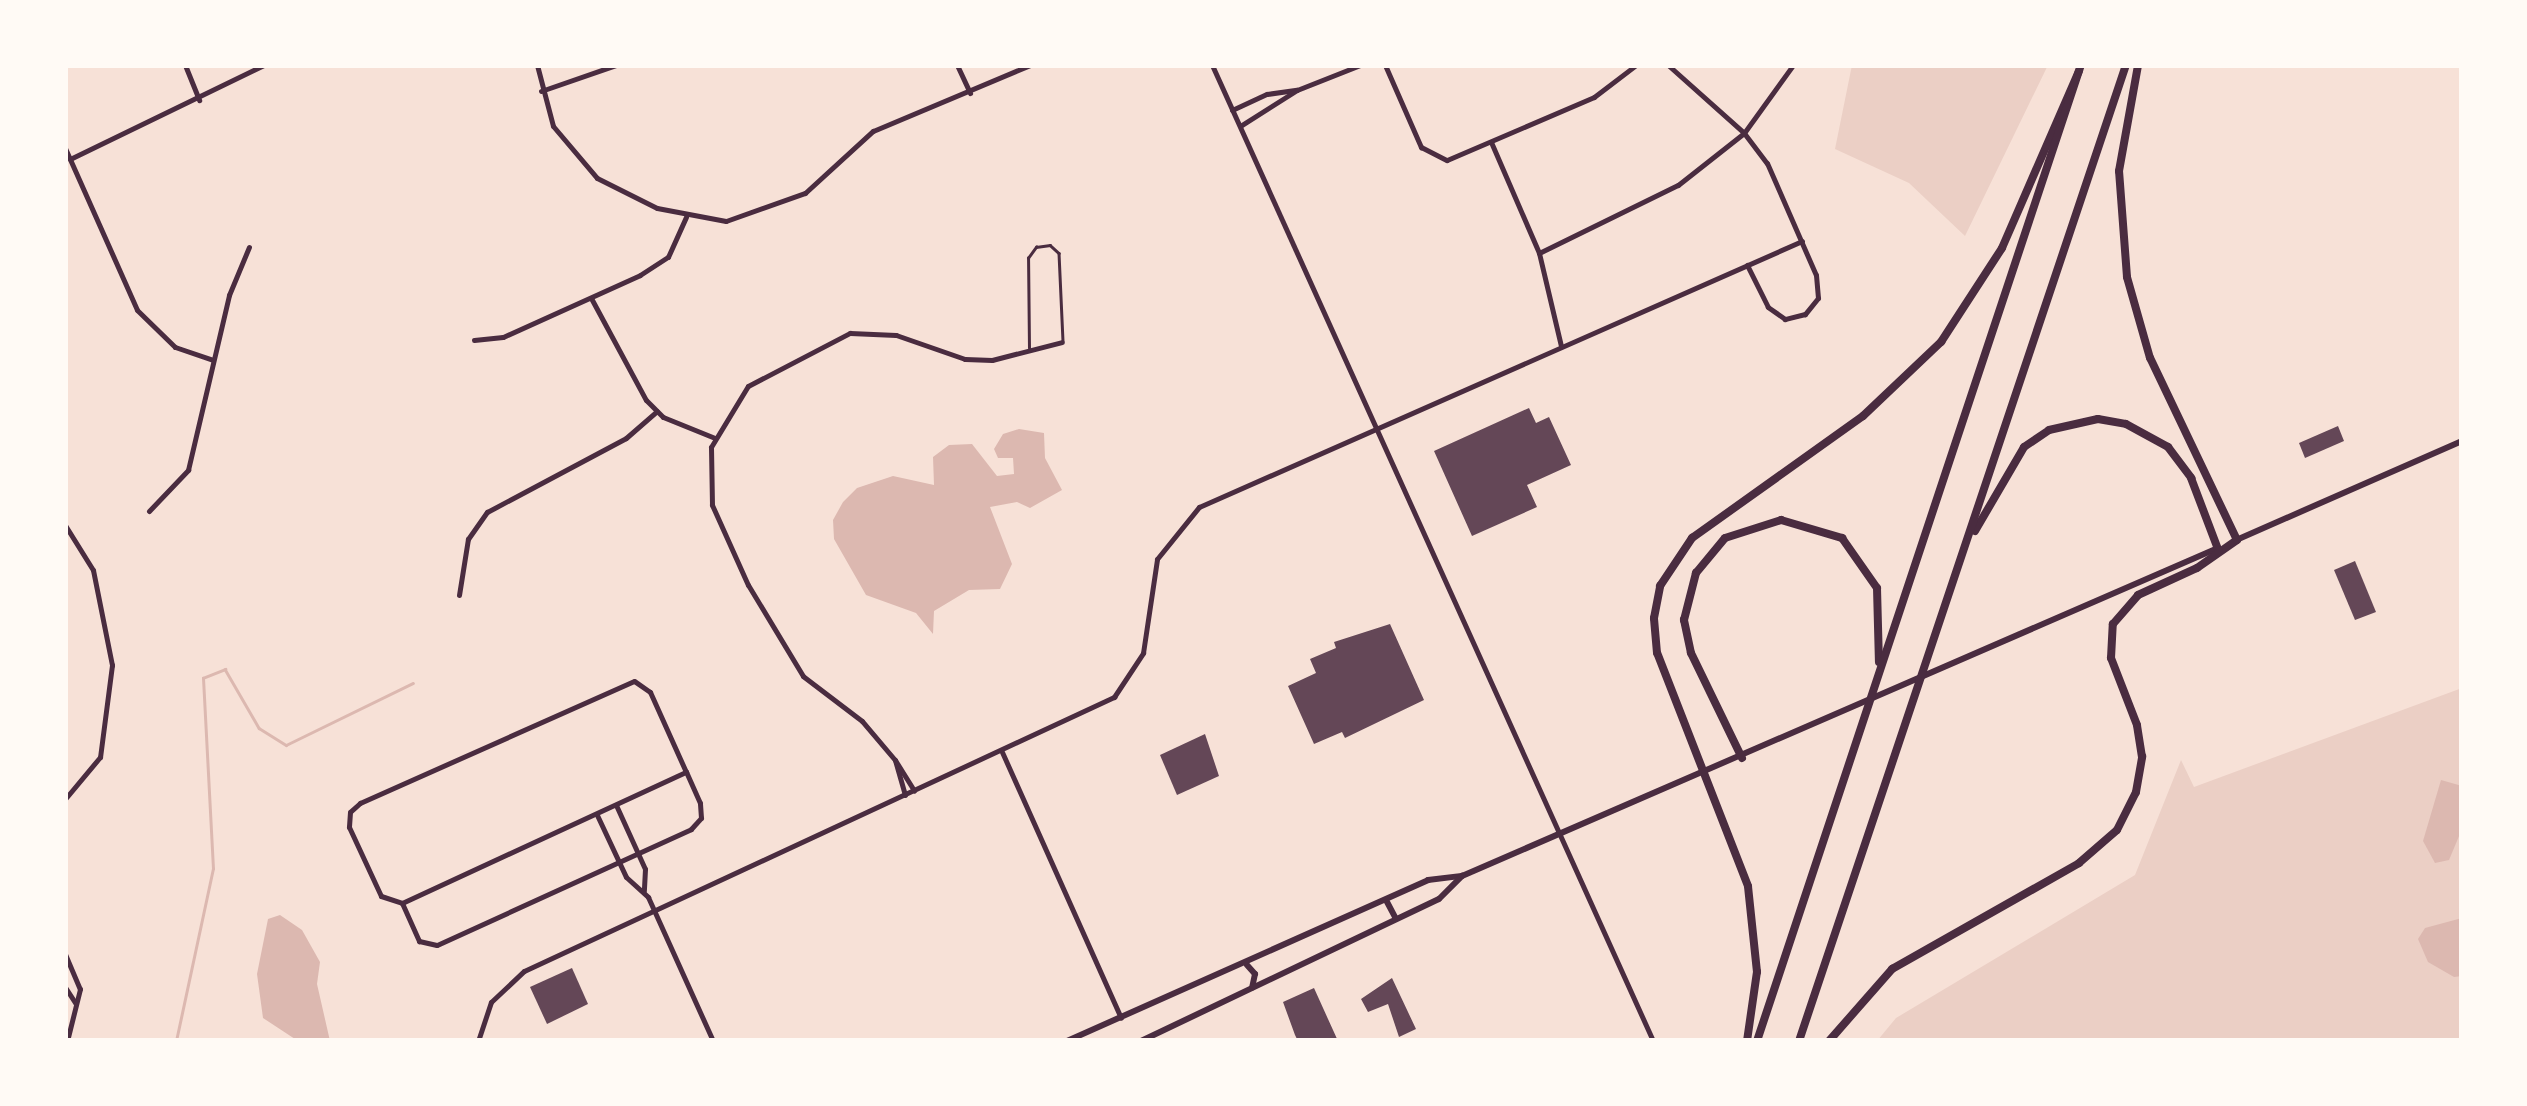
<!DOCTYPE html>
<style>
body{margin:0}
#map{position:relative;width:2527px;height:1106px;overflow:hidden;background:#f7e1d7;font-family:Inter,sans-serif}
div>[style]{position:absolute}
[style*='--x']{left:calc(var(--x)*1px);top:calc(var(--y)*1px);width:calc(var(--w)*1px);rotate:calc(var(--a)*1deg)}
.green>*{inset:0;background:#ebcfc5}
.water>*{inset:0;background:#dcb8b0}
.stream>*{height:2.5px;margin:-1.25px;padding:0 1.25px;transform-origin:1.25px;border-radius:1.25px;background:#dcb8b0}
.building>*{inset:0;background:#644757}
.service>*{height:2.5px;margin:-1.25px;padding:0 1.25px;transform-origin:1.25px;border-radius:1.25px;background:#4a2c40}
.minor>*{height:5px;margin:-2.5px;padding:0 2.5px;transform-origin:2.5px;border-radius:2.5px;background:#4a2c40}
.tertiary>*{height:5px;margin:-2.5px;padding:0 2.5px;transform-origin:2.5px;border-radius:2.5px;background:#4a2c40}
.secondary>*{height:6px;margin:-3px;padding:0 3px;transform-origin:3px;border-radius:3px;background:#4a2c40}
.motorway>*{height:8px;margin:-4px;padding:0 4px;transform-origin:4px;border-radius:4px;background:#4a2c40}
span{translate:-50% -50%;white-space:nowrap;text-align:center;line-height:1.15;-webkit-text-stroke:8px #fffaf5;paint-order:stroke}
.frame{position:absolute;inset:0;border:68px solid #fffaf5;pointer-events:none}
</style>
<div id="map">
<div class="green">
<i style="clip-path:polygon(1852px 65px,2048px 65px,1965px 236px,1909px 183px,1835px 149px)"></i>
<i style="clip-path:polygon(2462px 688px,2462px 1041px,1877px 1041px,1896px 1018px,2135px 875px,2181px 760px,2194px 787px)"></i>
</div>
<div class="water">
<i style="clip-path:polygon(1019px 429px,1044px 433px,1045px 458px,1062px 490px,1030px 508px,1017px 502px,990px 507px,1012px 564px,1000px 589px,969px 590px,934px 611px,933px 634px,916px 613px,866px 595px,834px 539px,833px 520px,843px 502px,857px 488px,893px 476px,934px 485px,933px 457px,949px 445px,972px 444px,997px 476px,1014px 474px,1013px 458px,998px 458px,994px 449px,1003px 434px)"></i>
<i style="clip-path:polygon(2441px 780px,2462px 786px,2462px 829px,2449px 860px,2435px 863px,2423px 841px)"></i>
<i style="clip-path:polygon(280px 915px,302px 930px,320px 962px,317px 984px,330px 1041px,298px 1041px,263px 1018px,257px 974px,268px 919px)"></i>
<i style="clip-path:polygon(2462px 918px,2462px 976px,2454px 977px,2428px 962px,2418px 939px,2425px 928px)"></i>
</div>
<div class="stream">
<i style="--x:176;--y:1041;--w:176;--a:-77.9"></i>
<i style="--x:213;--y:869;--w:191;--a:-93"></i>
<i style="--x:203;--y:678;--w:24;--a:-22"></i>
<i style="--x:225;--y:669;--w:68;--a:60"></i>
<i style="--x:259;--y:728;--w:32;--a:32"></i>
<i style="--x:286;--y:745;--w:141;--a:-26"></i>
</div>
<div class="building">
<i style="clip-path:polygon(1529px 408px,1536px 423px,1549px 417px,1571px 465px,1527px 485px,1537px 507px,1472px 536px,1434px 451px)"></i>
<i style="clip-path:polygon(2338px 426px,2344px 441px,2305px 458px,2299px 443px)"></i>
<i style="clip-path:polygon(2355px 561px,2376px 612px,2355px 620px,2334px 570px)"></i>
<i style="clip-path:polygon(1390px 624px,1424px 700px,1345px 738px,1342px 732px,1314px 744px,1288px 686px,1316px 673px,1310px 659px,1336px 648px,1334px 642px)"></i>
<i style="clip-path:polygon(1205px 734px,1219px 776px,1177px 795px,1160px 755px)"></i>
<i style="clip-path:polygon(572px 968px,588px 1004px,547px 1024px,530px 987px)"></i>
<i style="clip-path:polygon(1392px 978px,1416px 1029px,1399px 1037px,1388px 1004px,1368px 1012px,1361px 999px)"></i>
<i style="clip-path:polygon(1314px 988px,1328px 1019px,1338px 1041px,1298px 1041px,1295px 1035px,1283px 1002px)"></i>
</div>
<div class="service">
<i style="--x:1029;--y:348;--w:90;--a:-90.6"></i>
<i style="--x:1028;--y:258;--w:14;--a:-54"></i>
<i style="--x:1036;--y:247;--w:14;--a:-8"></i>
<i style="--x:1050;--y:245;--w:12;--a:42"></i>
<i style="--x:1059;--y:253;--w:88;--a:87.4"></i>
</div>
<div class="minor">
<i style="--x:185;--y:65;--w:38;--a:68"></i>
<i style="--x:537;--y:65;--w:63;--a:75.3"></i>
<i style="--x:553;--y:126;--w:68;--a:49.8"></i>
<i style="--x:597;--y:178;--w:67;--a:26.6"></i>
<i style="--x:657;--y:208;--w:70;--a:10.7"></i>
<i style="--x:726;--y:221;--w:84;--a:-19.5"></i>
<i style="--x:805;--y:193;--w:92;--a:-42.4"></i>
<i style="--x:873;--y:131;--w:170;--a:-22.8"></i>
<i style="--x:957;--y:65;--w:31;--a:65"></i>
<i style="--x:1385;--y:65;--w:90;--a:66.3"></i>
<i style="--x:1421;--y:147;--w:29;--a:27"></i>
<i style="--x:1447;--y:160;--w:160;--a:-23.2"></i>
<i style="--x:1594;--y:97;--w:53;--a:-37.3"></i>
<i style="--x:1668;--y:65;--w:102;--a:41.8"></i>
<i style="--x:1744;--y:133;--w:38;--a:53"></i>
<i style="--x:1767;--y:163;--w:122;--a:66.4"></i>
<i style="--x:1816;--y:275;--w:23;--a:85"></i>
<i style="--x:1818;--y:298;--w:21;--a:129"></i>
<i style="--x:1805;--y:314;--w:21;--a:166"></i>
<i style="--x:1785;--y:319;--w:21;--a:-145"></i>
<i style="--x:1768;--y:307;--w:47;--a:-116.6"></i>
<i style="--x:1297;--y:90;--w:68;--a:-21.6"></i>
<i style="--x:541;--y:91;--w:79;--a:-19.1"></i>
<i style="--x:1232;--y:110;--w:38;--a:-25"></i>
<i style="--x:1267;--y:94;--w:30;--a:-8"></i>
<i style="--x:1297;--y:90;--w:67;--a:147.7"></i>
<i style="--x:1491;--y:142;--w:121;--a:66.6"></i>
<i style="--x:1539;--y:253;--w:96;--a:76.7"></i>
<i style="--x:65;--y:148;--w:177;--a:66"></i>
<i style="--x:137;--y:310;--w:53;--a:44.2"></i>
<i style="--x:175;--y:347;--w:40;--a:18.9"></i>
<i style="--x:70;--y:159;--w:216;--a:-25.9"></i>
<i style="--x:1539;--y:253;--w:155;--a:-26.1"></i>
<i style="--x:1678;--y:185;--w:84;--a:-38.2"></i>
<i style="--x:1744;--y:133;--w:84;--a:-54.2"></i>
<i style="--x:591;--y:298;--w:116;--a:61.7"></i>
<i style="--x:646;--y:400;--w:24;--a:45"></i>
<i style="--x:663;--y:417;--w:56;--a:22"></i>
<i style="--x:474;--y:340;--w:29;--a:-6"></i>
<i style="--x:503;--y:337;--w:150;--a:-24.3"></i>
<i style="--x:640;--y:275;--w:33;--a:-33"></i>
<i style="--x:668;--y:257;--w:44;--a:-65.8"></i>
<i style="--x:149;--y:511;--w:57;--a:-46.4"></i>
<i style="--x:188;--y:470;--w:180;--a:-76.8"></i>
<i style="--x:229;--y:295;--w:52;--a:-67.4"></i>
<i style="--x:65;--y:525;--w:53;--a:58.1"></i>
<i style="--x:93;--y:570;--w:97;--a:78.7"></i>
<i style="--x:112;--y:665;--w:93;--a:97.4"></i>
<i style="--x:100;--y:757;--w:55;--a:129.8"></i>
<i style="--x:459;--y:595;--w:57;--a:-80.9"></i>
<i style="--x:468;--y:539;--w:33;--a:-55"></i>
<i style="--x:487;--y:512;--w:157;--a:-28"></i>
<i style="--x:626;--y:438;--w:41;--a:-41.1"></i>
<i style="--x:1002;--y:752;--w:291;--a:65.9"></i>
<i style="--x:895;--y:760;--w:51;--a:-130.2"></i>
<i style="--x:862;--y:721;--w:74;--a:-142.7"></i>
<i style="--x:803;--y:676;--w:106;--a:-121.1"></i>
<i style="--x:748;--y:585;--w:88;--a:-114.2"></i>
<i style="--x:712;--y:505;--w:58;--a:-91"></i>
<i style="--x:711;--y:447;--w:71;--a:-58.8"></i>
<i style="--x:748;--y:386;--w:115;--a:-27.5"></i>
<i style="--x:850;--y:333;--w:46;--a:2.5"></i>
<i style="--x:896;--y:335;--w:73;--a:19.2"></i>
<i style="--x:965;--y:359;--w:27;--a:2"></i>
<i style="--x:992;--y:360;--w:72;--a:-14.4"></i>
<i style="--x:905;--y:795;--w:36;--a:-106"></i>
<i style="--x:895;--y:760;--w:36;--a:58"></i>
<i style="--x:616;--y:805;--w:70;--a:65.6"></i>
<i style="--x:645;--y:869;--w:22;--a:93"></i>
<i style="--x:597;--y:815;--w:68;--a:64.9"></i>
<i style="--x:626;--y:877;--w:30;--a:42"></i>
<i style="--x:648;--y:897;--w:158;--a:65.7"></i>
<i style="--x:402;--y:903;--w:42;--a:65.9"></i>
<i style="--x:419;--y:941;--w:18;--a:13"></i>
<i style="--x:437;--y:945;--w:279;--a:-24.5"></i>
<i style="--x:691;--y:829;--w:15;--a:-48"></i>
<i style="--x:701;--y:818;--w:15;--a:-94"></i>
<i style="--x:700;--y:803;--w:34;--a:-114"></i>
<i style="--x:686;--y:772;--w:88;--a:-114.2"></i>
<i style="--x:650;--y:692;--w:19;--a:-145"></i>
<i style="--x:634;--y:681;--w:300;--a:156"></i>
<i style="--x:360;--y:803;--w:13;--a:138"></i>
<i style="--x:350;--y:812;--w:15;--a:94"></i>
<i style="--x:349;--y:827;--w:76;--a:65.1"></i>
<i style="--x:381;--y:896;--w:22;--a:18"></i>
<i style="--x:402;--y:903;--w:313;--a:-24.8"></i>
<i style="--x:65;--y:954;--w:38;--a:67"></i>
<i style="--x:80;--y:989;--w:54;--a:104"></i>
<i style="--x:65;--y:987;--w:20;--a:57"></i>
<i style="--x:478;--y:1041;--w:41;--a:-71.6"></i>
<i style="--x:491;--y:1002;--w:45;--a:-43.2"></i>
<i style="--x:524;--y:971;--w:651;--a:-24.91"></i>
<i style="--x:1114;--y:697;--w:53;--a:-56.6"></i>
<i style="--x:1143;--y:653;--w:95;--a:-81.5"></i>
<i style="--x:1157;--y:559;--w:67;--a:-51.1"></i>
<i style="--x:1199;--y:507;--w:659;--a:-23.8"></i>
</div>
<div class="tertiary">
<i style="--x:1212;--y:65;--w:1071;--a:65.68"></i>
</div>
<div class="secondary">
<i style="--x:2234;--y:541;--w:249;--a:-23.7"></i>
<i style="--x:1386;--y:900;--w:21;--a:62"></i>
<i style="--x:1247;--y:965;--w:12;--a:48"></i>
<i style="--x:1255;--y:974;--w:14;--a:102"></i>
<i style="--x:1067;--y:1041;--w:395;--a:-24"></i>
<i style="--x:1428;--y:880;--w:34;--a:-7"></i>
<i style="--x:1462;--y:876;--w:824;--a:-23.45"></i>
<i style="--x:1141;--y:1041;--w:330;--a:-25.5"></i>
<i style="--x:1439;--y:899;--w:33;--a:-45"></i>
</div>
<div class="motorway">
<i style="--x:1975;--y:531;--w:97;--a:-59.7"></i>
<i style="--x:2024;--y:447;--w:30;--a:-34"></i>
<i style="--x:2049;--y:430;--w:50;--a:-12.7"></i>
<i style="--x:2098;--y:419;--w:28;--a:10"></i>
<i style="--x:2126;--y:424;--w:48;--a:28.7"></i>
<i style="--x:2168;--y:447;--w:39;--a:53"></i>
<i style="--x:2191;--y:478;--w:76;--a:69.2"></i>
<i style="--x:1742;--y:758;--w:117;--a:-115.9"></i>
<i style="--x:1691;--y:653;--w:34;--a:-102"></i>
<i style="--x:1684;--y:620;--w:49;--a:-75.7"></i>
<i style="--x:1696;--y:573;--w:45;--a:-50.4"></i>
<i style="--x:1725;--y:538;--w:59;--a:-17.8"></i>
<i style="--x:1781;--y:520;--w:64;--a:16.4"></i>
<i style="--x:1842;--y:538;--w:61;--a:55"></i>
<i style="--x:1877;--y:588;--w:74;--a:88.5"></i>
<i style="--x:1747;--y:1041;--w:70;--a:-81.8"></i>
<i style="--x:1757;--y:972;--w:86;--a:-96"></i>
<i style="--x:1748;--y:886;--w:250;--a:-111.3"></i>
<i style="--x:1657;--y:653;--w:35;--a:-95"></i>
<i style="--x:1654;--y:618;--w:33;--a:-79"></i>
<i style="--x:1660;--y:586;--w:58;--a:-56.3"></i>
<i style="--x:1692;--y:538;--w:210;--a:-35.5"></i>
<i style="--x:1863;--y:416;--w:108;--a:-43.5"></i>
<i style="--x:1941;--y:342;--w:112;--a:-57"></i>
<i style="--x:2002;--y:248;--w:193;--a:-66.5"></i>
<i style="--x:1757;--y:1041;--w:1028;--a:-71.64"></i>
<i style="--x:1799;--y:1041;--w:1029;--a:-71.48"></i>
<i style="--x:1829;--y:1041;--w:96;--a:-48.8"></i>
<i style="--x:1892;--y:969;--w:215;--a:-29.5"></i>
<i style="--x:2079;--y:863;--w:50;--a:-41"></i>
<i style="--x:2117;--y:830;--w:42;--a:-63.4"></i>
<i style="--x:2136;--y:792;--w:36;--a:-80"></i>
<i style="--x:2142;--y:757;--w:32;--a:-99"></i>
<i style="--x:2137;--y:725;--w:72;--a:-111.2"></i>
<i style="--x:2111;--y:658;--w:34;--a:-87"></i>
<i style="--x:2113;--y:624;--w:38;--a:-49"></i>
<i style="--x:2138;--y:595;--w:65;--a:-24.6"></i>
<i style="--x:2197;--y:568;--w:49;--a:-35"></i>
<i style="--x:2237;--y:540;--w:202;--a:-115.5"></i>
<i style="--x:2150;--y:358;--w:84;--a:-105.9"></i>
<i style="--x:2127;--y:277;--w:106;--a:-94.3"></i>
<i style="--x:2119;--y:171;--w:108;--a:-79.8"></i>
</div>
<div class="frame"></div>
</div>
